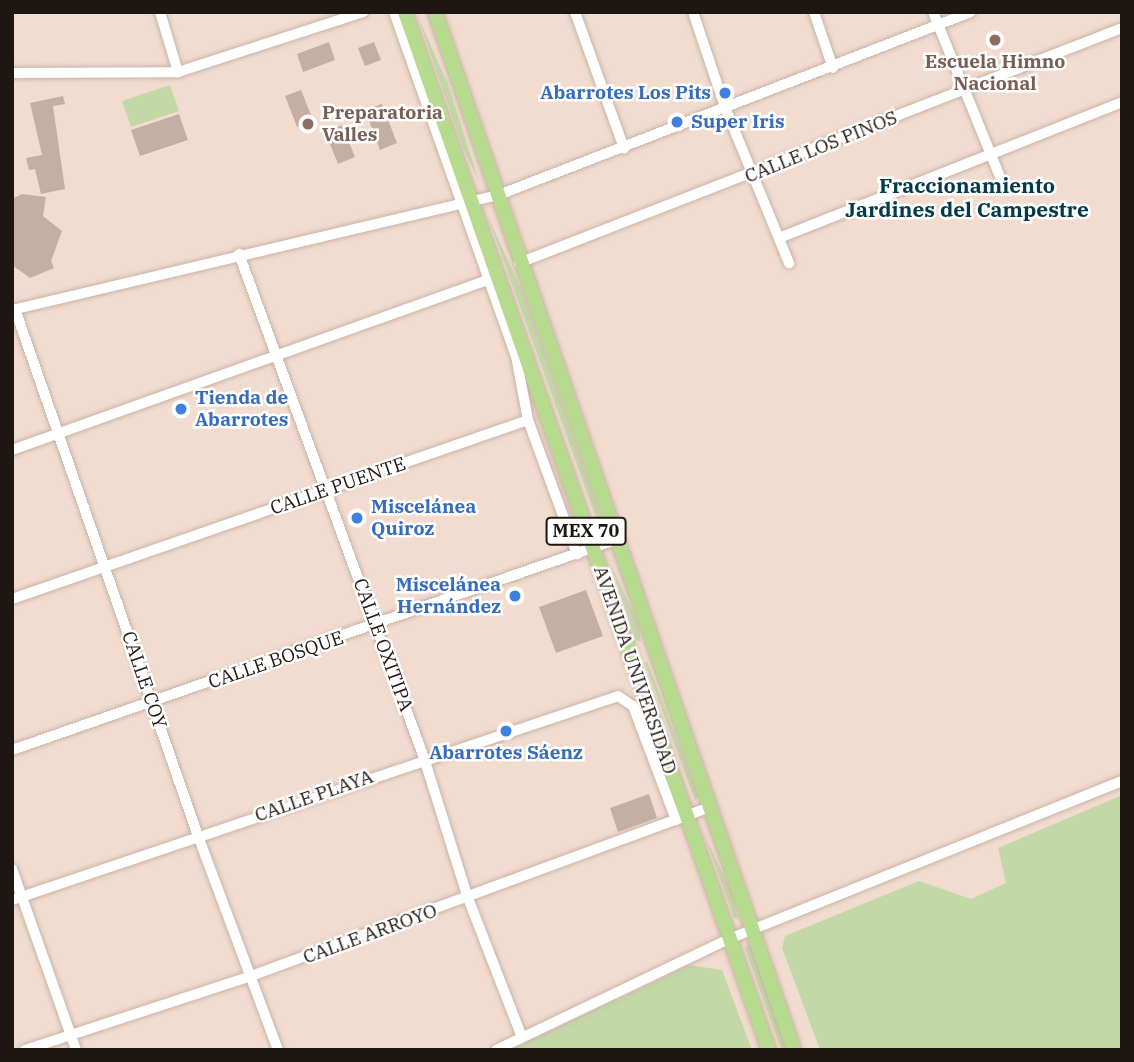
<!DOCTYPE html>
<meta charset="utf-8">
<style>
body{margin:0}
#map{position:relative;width:1134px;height:1062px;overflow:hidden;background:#f2dccf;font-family:"IBM Plex Serif",serif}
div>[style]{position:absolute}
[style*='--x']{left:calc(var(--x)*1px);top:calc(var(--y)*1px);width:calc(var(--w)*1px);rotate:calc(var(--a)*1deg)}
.green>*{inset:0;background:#c3d8a7}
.building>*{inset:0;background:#c4afa2}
.roads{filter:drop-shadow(0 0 2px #c8b2a6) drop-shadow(0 0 2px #c8b2a6)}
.street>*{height:10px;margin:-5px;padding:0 5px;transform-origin:5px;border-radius:5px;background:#fff}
.primary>*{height:14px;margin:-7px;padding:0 7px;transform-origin:7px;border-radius:7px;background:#b6db8f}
.dots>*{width:19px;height:19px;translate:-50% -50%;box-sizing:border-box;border:4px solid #fff;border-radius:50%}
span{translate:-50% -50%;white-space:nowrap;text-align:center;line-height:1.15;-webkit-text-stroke:5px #fff;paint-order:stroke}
.shield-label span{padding:2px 5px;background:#fff;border:2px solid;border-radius:5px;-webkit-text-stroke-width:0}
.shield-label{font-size:18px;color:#1e1612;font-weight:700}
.education-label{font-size:19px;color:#785e54;font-weight:700}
.left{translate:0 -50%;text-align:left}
.shop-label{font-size:19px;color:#366cbe;font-weight:700}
.right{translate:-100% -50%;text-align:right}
.street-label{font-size:19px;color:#1e1612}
.neighbourhood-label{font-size:21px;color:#013b4b;font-weight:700}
.frame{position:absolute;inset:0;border:14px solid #1e1612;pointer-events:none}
</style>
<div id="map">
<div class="green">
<i style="clip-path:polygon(418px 17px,448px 84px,479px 181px,463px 148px)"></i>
<i style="clip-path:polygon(170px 85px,179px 111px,131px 127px,122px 101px)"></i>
<i style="clip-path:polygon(488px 217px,522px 291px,604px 528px,601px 532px)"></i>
<i style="clip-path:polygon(610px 563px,639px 625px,641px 642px,636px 640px)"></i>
<i style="clip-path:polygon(647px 661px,698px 796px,695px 801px,645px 663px)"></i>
<i style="clip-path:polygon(1122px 795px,1122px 1050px,820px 1050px,782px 948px,785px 936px,919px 881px,971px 899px,1006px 883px,998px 848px)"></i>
<i style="clip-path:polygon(704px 834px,732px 893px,738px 919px,734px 918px)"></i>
<i style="clip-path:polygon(748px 944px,750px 946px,787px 1050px,781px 1050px,745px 948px)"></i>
<i style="clip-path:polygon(690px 965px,722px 970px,752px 1050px,510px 1050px)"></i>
</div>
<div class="building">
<i style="clip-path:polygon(329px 42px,335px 60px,303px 72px,297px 54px)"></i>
<i style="clip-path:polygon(374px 42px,381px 60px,365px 66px,358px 48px)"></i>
<i style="clip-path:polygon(301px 90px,313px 120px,297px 127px,285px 96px)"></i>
<i style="clip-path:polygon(63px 96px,65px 104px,53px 106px,65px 189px,41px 194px,35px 169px,29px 170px,26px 158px,42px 155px,30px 103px)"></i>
<i style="clip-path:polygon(382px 104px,397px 143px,380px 150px,365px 110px)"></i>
<i style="clip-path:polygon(179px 114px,188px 140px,140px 156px,131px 130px)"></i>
<i style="clip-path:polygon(342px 125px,355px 157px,338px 164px,325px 132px)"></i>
<i style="clip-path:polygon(22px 194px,46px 197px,43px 216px,62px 231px,51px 261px,54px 268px,30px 278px,12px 265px,12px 199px)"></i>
<i style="clip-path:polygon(586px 590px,603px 636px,556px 653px,539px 607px)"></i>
<i style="clip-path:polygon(649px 794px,657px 818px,618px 832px,610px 808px)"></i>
</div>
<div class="roads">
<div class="street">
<i style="--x:160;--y:12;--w:63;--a:73.3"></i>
<i style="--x:394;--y:12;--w:365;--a:70.5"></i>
<i style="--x:516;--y:356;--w:65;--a:79.4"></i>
<i style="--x:575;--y:12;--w:145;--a:70.2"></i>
<i style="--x:693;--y:12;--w:100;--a:71.4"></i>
<i style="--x:725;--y:107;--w:169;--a:67.7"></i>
<i style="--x:814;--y:12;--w:59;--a:71.3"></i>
<i style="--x:933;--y:12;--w:186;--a:67.9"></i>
<i style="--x:12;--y:73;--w:166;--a:-0.3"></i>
<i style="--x:178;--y:72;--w:195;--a:-17.9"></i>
<i style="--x:779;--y:238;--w:369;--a:-21.6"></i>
<i style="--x:239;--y:254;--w:537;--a:69.84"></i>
<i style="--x:424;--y:758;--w:147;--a:72.6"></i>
<i style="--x:468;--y:898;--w:149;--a:68.8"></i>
<i style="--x:519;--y:263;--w:647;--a:-21.29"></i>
<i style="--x:15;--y:309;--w:558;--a:70.85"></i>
<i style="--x:198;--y:836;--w:228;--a:69.5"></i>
<i style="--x:12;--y:310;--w:497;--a:-13.3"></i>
<i style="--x:496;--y:196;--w:509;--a:-21.17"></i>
<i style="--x:12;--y:450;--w:514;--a:-19.67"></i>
<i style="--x:12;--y:599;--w:546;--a:-19.13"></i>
<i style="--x:528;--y:420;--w:143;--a:69.9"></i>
<i style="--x:12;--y:750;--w:642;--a:-19.2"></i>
<i style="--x:12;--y:869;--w:192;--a:70.5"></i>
<i style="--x:12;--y:900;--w:639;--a:-18.6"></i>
<i style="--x:618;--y:696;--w:18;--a:34"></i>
<i style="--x:633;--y:706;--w:122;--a:69.3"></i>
<i style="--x:25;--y:1050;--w:238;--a:-18.1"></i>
<i style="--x:251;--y:976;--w:490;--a:-20.2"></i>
<i style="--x:496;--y:1050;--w:258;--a:-25.5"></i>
<i style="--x:729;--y:939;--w:424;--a:-21.9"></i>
</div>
<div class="primary">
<i style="--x:405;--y:12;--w:1100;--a:70.68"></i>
<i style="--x:435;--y:12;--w:1098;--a:70.92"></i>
</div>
</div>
<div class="dots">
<i style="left:995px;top:40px;background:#8d6e63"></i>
<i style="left:725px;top:93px;background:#3f7fe0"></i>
<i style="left:677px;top:122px;background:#3f7fe0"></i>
<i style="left:308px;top:124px;background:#8d6e63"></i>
<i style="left:181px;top:409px;background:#3f7fe0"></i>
<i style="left:357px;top:518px;background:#3f7fe0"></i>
<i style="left:515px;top:596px;background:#3f7fe0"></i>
<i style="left:506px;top:731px;background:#3f7fe0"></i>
</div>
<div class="shield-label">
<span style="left:586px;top:531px">MEX 70</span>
</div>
<div class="education-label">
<span style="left:995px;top:73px">Escuela Himno<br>Nacional</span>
<span class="left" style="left:322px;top:124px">Preparatoria<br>Valles</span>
</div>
<div class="shop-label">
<span class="right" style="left:711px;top:93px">Abarrotes Los Pits</span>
<span class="left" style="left:691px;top:122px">Super Iris</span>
<span class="left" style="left:195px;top:409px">Tienda de<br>Abarrotes</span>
<span class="left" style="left:371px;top:518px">Miscelánea<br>Quiroz</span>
<span class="right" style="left:501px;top:596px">Miscelánea<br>Hernández</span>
<span style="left:506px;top:753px">Abarrotes Sáenz</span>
</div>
<div class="street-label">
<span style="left:821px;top:147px;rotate:-22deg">CALLE LOS PINOS</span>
<span style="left:338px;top:486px;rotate:-19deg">CALLE PUENTE</span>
<span style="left:383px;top:645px;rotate:70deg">CALLE OXITIPA</span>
<span style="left:276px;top:660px;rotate:-19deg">CALLE BOSQUE</span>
<span style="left:635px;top:670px;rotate:71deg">AVENIDA UNIVERSIDAD</span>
<span style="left:144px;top:680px;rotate:71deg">CALLE COY</span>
<span style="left:314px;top:796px;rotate:-19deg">CALLE PLAYA</span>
<span style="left:370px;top:934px;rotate:-20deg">CALLE ARROYO</span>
</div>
<div class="neighbourhood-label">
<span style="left:967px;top:197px">Fraccionamiento<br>Jardines del Campestre</span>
</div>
<div class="frame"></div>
</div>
